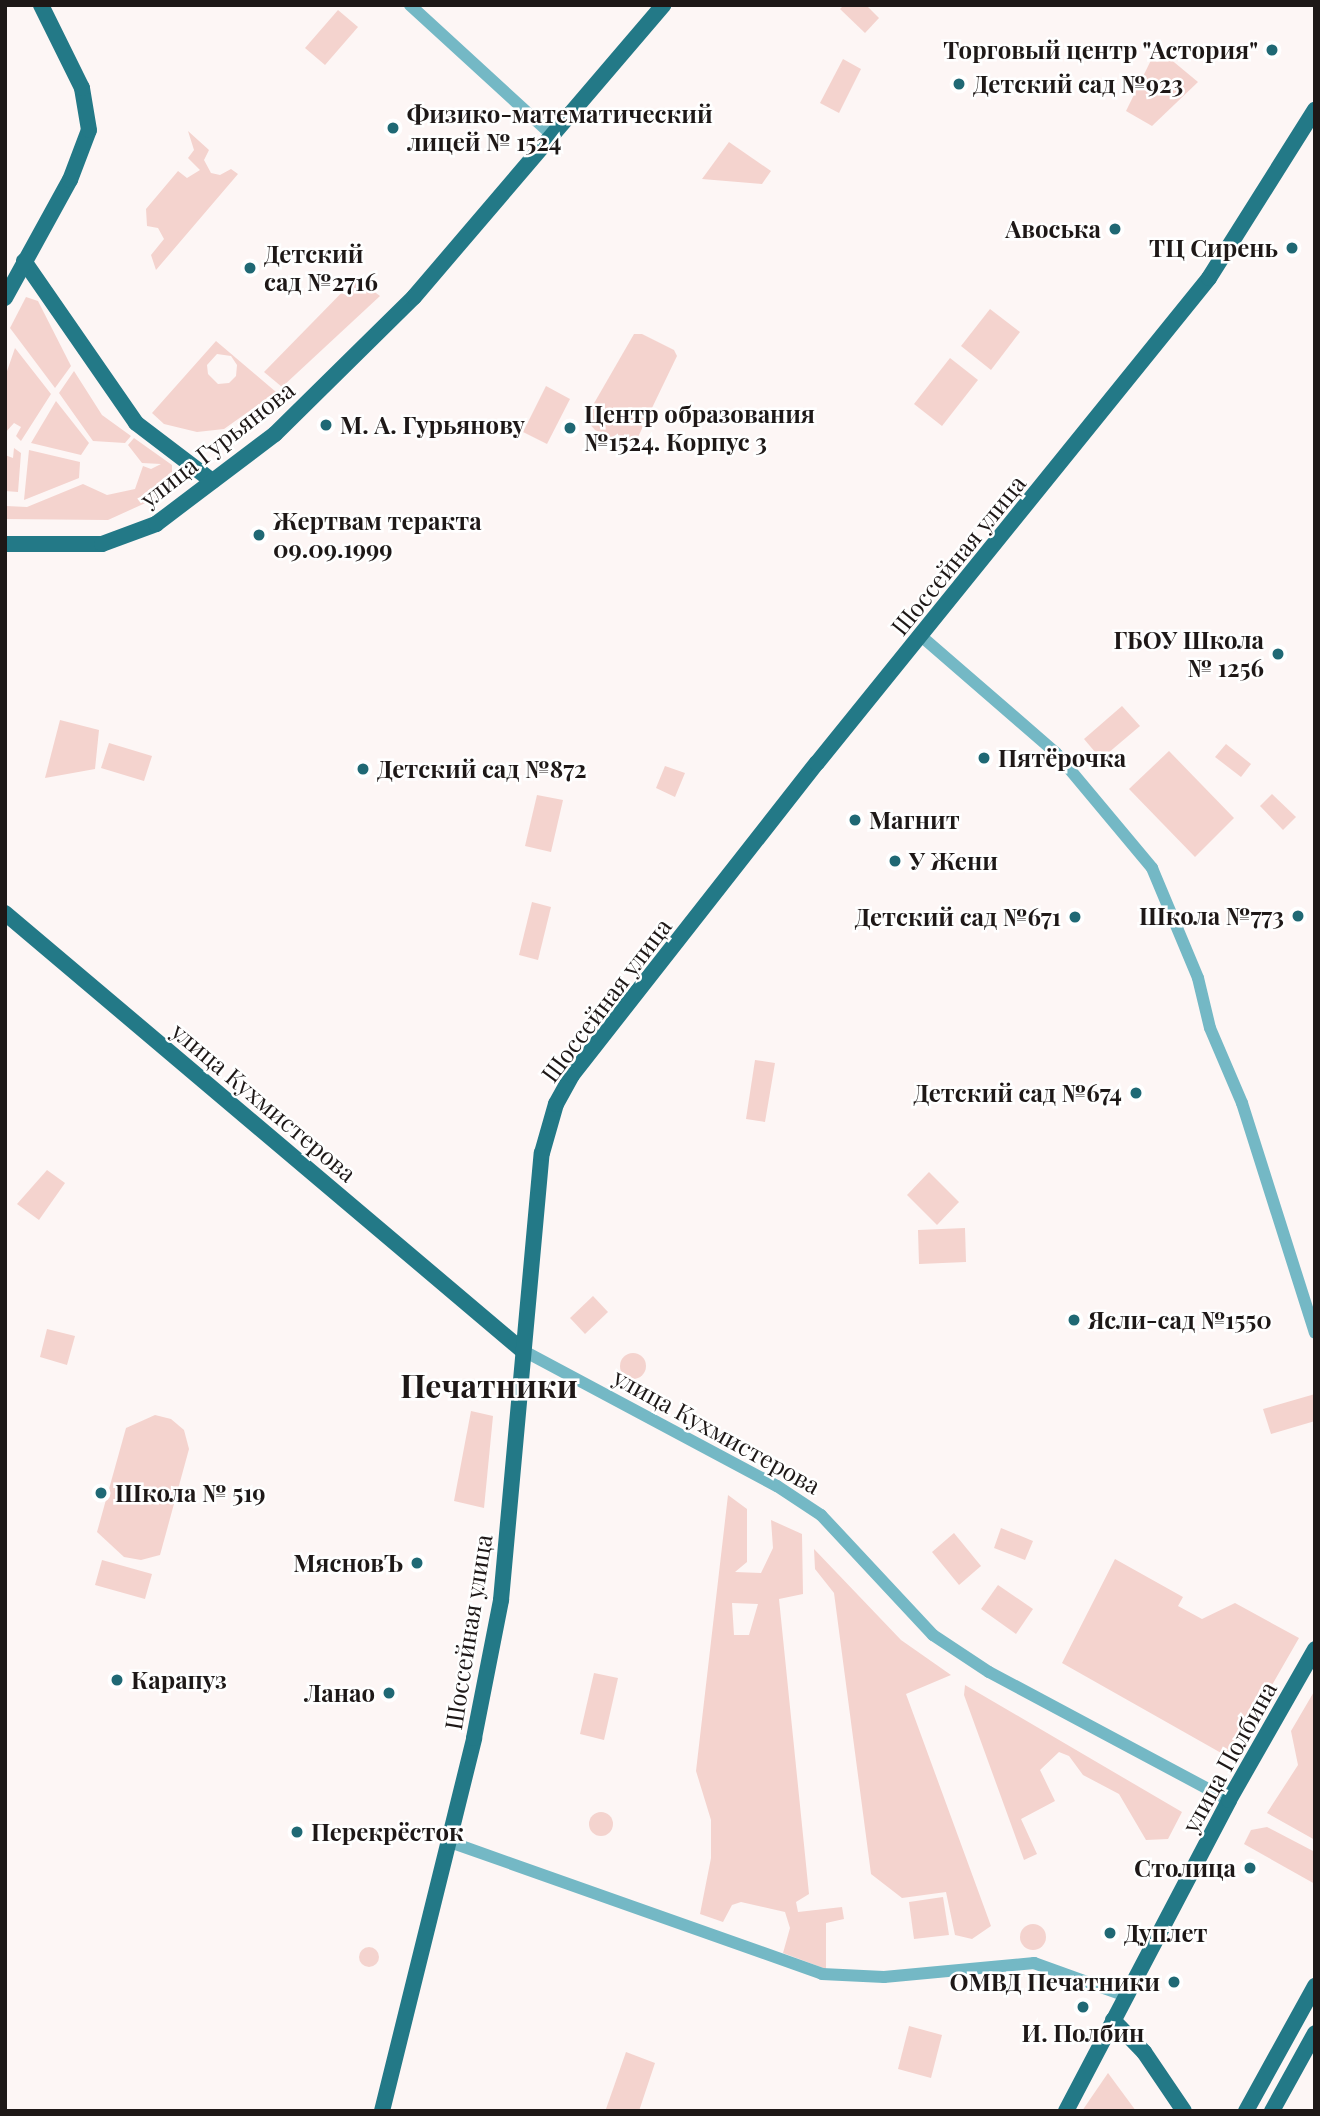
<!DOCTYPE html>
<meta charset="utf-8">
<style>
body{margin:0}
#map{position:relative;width:1320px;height:2116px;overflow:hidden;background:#fdf6f5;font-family:"Playfair Display",serif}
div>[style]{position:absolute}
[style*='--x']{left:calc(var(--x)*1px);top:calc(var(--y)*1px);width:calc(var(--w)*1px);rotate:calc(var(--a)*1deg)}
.green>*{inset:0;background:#f4d3ce}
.round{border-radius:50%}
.minor>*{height:12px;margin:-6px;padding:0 6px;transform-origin:6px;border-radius:6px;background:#74b8c5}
.major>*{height:16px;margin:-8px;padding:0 8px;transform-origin:8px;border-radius:8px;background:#237987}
.dots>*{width:19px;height:19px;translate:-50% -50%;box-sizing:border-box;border:4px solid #fff;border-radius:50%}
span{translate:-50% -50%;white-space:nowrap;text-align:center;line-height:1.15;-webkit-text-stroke:5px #fff;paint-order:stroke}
.poi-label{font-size:24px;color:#1e1817;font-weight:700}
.right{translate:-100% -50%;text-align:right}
.left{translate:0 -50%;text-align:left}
.street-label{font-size:24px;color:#1e1817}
.district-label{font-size:32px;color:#1e1817;font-weight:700}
.frame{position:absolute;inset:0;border:7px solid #1e1817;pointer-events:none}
</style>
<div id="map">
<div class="green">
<i style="clip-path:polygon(844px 5px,866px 5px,879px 18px,865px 33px,840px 9px)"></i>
<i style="clip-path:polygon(338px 10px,358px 27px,325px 65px,305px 48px)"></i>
<i style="clip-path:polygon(1157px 48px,1198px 82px,1152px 126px,1126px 111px)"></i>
<i style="clip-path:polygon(843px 59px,861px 69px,839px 113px,820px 103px)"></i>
<i style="clip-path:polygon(188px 131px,209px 150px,204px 160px,211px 173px,220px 175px,231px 169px,238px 174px,156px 270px,151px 255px,164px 239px,158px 228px,147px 226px,146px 209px,178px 171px,187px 178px,200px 170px,188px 158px,194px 150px)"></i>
<i style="clip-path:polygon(729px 142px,771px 171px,762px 184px,702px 179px)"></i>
<i style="clip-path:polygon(356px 278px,380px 296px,282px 387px,264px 372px)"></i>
<i style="clip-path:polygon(26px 297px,38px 301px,71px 366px,55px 388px,10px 328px)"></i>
<i style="clip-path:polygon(990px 309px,1020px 332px,991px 370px,961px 346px)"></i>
<i style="clip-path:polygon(634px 334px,642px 334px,674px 350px,677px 356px,638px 437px,625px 445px,595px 430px,588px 422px,589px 412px)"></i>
<i style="clip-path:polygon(evenodd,216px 341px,276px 392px,224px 429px,197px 432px,164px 424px,152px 413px,216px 341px,217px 354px,231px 356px,237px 365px,236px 376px,229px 383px,218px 384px,208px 374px,207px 365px,217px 354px)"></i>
<i style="clip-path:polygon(15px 348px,51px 394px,21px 441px,16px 436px,21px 427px,14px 423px,5px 433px,5px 377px)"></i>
<i style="clip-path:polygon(950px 358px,978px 380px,942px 426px,914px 404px)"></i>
<i style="clip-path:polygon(74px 371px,102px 415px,131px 436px,125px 443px,93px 441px,59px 393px)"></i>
<i style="clip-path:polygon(546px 386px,570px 399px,547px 444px,523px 432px)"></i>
<i style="clip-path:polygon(56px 401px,89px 443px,81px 455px,31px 443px)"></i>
<i style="clip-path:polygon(134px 438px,172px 465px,172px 481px,152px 500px,108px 520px,5px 519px,6px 506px,27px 507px,83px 484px,107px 495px,135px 489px,143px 466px,151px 469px,161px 464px,142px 463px,128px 445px)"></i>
<i style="clip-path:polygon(14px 448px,21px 453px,18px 492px,5px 491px,5px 455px,13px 458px)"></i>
<i style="clip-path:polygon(29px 450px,80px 462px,79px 478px,24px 500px)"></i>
<i style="clip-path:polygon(1122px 706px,1140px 726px,1101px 759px,1084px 739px)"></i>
<i style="clip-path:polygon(60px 720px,99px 730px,95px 769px,45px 778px)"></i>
<i style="clip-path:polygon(109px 743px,152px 756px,144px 781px,101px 768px)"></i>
<i style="clip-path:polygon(1226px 744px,1251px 764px,1241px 777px,1215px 757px)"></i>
<i style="clip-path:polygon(1169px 751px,1234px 818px,1195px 857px,1129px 789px)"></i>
<i style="clip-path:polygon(665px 766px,685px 773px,675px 797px,656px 788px)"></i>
<i style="clip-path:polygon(1272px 794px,1296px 817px,1283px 830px,1260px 806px)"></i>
<i style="clip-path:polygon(537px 795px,563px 800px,551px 852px,525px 846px)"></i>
<i style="clip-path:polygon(532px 902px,551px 907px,538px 960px,519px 955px)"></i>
<i style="clip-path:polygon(755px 1060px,775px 1063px,765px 1122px,746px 1119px)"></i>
<i style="clip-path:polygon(47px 1170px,65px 1183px,39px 1220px,17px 1204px)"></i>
<i style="clip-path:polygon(929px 1172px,959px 1202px,937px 1225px,907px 1195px)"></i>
<i style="clip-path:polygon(965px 1228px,966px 1262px,919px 1264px,918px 1230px)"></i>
<i style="clip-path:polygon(593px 1296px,608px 1312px,585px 1334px,570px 1318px)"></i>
<i style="clip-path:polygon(47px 1329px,75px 1336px,67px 1365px,40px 1357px)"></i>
<i class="round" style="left:620px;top:1353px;width:26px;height:26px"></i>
<i style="clip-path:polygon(1315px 1394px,1315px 1421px,1271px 1434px,1263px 1409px)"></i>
<i style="clip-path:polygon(471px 1411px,493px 1416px,484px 1508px,454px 1501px)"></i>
<i style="clip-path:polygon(155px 1415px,171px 1419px,184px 1430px,189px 1449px,160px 1555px,141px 1560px,124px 1557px,97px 1532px,126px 1428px)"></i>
<i style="clip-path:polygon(evenodd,728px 1495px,747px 1509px,747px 1562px,735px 1572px,761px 1573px,773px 1548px,771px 1520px,802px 1534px,803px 1594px,779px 1599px,809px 1894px,796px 1902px,798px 1912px,842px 1907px,844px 1919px,826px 1923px,826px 1969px,783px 1953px,790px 1928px,785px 1912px,741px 1902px,732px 1905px,723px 1922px,700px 1914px,711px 1858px,711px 1820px,696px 1771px,728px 1495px,732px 1603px,758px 1604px,749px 1635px,734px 1635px,732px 1603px)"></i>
<i style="clip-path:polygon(1001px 1528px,1033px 1541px,1025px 1560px,994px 1548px)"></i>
<i style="clip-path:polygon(954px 1533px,981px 1566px,959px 1585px,932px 1552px)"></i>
<i style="clip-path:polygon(814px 1549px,901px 1640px,951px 1675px,906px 1694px,991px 1926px,972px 1939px,955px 1935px,946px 1892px,902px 1898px,871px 1874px,834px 1593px,815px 1569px)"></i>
<i style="clip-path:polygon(1115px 1559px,1183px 1597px,1178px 1606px,1202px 1619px,1235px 1603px,1299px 1638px,1230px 1758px,1062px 1663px)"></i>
<i style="clip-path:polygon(102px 1560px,152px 1574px,145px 1599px,95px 1585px)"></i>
<i style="clip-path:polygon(998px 1585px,1033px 1609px,1016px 1634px,981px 1609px)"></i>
<i style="clip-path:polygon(594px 1673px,618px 1678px,604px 1740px,580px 1734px)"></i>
<i style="clip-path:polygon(965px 1685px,1182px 1812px,1168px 1839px,1146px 1840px,1119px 1794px,1083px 1775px,1069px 1756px,1059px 1752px,1040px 1770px,1055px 1801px,1021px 1819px,1037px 1854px,1024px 1860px,964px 1695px)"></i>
<i style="clip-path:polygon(1315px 1690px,1315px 1840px,1267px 1813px,1298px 1765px,1291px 1731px)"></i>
<i class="round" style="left:589px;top:1812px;width:24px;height:24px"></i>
<i style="clip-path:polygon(1267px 1827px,1315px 1852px,1315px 1884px,1244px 1844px,1251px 1830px)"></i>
<i style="clip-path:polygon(943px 1897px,949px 1935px,914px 1939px,909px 1902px)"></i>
<i class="round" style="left:1020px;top:1924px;width:26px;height:26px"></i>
<i class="round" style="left:359px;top:1947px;width:20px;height:20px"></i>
<i style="clip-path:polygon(909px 2026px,942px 2035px,931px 2078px,898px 2069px)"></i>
<i style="clip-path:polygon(626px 2052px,655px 2063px,639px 2111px,611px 2111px,606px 2109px)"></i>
<i style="clip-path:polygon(1108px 2073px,1136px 2111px,1082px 2111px)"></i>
</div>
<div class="minor">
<i style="--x:410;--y:5;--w:193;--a:42.5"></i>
<i style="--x:921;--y:636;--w:179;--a:40.9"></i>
<i style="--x:1056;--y:753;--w:150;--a:50.1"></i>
<i style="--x:1152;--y:868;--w:119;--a:67.3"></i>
<i style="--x:1198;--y:978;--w:51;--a:76.5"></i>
<i style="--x:1210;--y:1028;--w:82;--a:66.9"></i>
<i style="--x:1242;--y:1103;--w:241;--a:72.4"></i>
<i style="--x:522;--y:1350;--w:289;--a:28.1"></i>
<i style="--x:777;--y:1486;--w:53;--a:33.4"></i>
<i style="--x:821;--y:1515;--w:164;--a:47"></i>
<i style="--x:933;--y:1635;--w:67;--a:33.5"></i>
<i style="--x:989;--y:1672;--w:272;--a:28.1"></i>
<i style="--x:450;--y:1842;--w:395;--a:19.5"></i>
<i style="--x:822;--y:1974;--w:62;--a:2.8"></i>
<i style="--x:884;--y:1977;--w:151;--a:-5.3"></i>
<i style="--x:1034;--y:1963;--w:98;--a:19.7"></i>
</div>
<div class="major">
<i style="--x:24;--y:261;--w:197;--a:55.3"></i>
<i style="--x:136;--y:423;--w:96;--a:37.3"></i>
<i style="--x:5;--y:298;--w:135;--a:-61.2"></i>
<i style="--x:70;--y:180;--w:53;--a:-69.2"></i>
<i style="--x:89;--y:130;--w:43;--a:-99.5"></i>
<i style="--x:82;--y:88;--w:93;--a:-116.3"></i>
<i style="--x:5;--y:544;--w:97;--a:0"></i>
<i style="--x:102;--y:544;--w:58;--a:-20.3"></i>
<i style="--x:156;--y:524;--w:149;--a:-37.1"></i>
<i style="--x:275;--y:434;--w:195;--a:-44.6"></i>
<i style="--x:414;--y:297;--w:384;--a:-49.5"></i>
<i style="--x:5;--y:913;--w:677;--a:40.21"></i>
<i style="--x:1113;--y:2020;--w:45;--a:45.9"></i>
<i style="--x:1144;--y:2052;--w:71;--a:55.9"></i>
<i style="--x:382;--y:2111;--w:384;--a:-76.1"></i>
<i style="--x:474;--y:1738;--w:141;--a:-78.9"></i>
<i style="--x:501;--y:1600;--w:449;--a:-84.8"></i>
<i style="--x:542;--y:1153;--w:51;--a:-74.1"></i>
<i style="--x:556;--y:1104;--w:33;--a:-61"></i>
<i style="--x:572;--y:1075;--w:397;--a:-51.9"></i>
<i style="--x:817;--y:763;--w:624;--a:-51.05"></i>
<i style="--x:1209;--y:278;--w:199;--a:-57.8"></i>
<i style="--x:1066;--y:2111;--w:351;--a:-62.3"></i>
<i style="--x:1229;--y:1800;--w:174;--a:-60.3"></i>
<i style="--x:1246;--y:2111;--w:143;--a:-61.1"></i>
<i style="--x:1272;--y:2111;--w:89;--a:-61.1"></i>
</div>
<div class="dots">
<i style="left:1272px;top:50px;background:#1f6874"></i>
<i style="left:959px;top:84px;background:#1f6874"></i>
<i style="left:393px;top:128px;background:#1f6874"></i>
<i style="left:1115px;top:229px;background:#1f6874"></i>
<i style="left:1292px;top:248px;background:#1f6874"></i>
<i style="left:250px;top:268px;background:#1f6874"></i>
<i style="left:326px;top:425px;background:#1f6874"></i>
<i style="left:570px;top:428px;background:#1f6874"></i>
<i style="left:259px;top:535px;background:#1f6874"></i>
<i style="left:1278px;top:654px;background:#1f6874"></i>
<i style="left:984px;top:758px;background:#1f6874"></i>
<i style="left:363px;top:769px;background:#1f6874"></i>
<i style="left:855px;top:820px;background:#1f6874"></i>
<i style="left:895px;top:861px;background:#1f6874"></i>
<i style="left:1298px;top:916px;background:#1f6874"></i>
<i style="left:1075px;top:917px;background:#1f6874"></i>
<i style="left:1136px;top:1093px;background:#1f6874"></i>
<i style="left:1074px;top:1320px;background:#1f6874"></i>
<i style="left:101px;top:1493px;background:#1f6874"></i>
<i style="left:417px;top:1563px;background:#1f6874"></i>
<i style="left:117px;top:1680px;background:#1f6874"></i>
<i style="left:389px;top:1693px;background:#1f6874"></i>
<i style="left:297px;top:1832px;background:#1f6874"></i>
<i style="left:1250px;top:1868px;background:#1f6874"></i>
<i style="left:1110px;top:1933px;background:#1f6874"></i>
<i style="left:1174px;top:1982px;background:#1f6874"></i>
<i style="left:1083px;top:2007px;background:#1f6874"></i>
</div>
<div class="poi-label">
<span class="right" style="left:1258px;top:50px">Торговый центр "Астория"</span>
<span class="left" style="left:973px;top:84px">Детский сад №923</span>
<span class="left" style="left:407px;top:128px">Физико-математический<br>лицей № 1524</span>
<span class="right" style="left:1101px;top:229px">Авоська</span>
<span class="right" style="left:1278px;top:248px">ТЦ Сирень</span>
<span class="left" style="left:264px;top:268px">Детский<br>сад №2716</span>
<span class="left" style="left:584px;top:428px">Центр образования<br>№1524. Корпус 3</span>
<span class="left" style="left:340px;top:425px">М. А. Гурьянову</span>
<span class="left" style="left:273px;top:535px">Жертвам теракта<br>09.09.1999</span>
<span class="right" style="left:1264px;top:654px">ГБОУ Школа<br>№ 1256</span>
<span class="left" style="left:998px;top:758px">Пятёрочка</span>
<span class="left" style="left:377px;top:769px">Детский сад №872</span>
<span class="left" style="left:869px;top:820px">Магнит</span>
<span class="left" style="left:909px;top:861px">У Жени</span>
<span class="right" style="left:1284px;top:916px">Школа №773</span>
<span class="right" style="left:1061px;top:917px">Детский сад №671</span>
<span class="right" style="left:1122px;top:1093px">Детский сад №674</span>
<span class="left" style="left:1088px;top:1320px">Ясли-сад №1550</span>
<span class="left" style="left:115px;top:1493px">Школа № 519</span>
<span class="right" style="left:403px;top:1563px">МясновЪ</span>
<span class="left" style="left:131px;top:1680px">Карапуз</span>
<span class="right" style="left:375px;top:1693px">Ланао</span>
<span class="left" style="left:311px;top:1832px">Перекрёсток</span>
<span class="right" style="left:1236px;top:1868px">Столица</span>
<span class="left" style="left:1124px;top:1933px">Дуплет</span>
<span class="right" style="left:1160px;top:1982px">ОМВД Печатники</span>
<span style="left:1083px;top:2033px">И. Полбин</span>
</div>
<div class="street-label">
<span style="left:217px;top:444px;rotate:-38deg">улица Гурьянова</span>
<span style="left:958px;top:555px;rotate:-51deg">Шоссейная улица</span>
<span style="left:606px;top:1000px;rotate:-53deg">Шоссейная улица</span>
<span style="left:264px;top:1102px;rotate:40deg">улица Кухмистерова</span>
<span style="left:717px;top:1431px;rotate:29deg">улица Кухмистерова</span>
<span style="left:468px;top:1632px;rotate:-81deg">Шоссейная улица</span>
<span style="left:1229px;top:1757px;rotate:-61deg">улица Полбина</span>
</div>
<div class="district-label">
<span style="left:489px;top:1385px">Печатники</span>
</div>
<div class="frame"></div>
</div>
